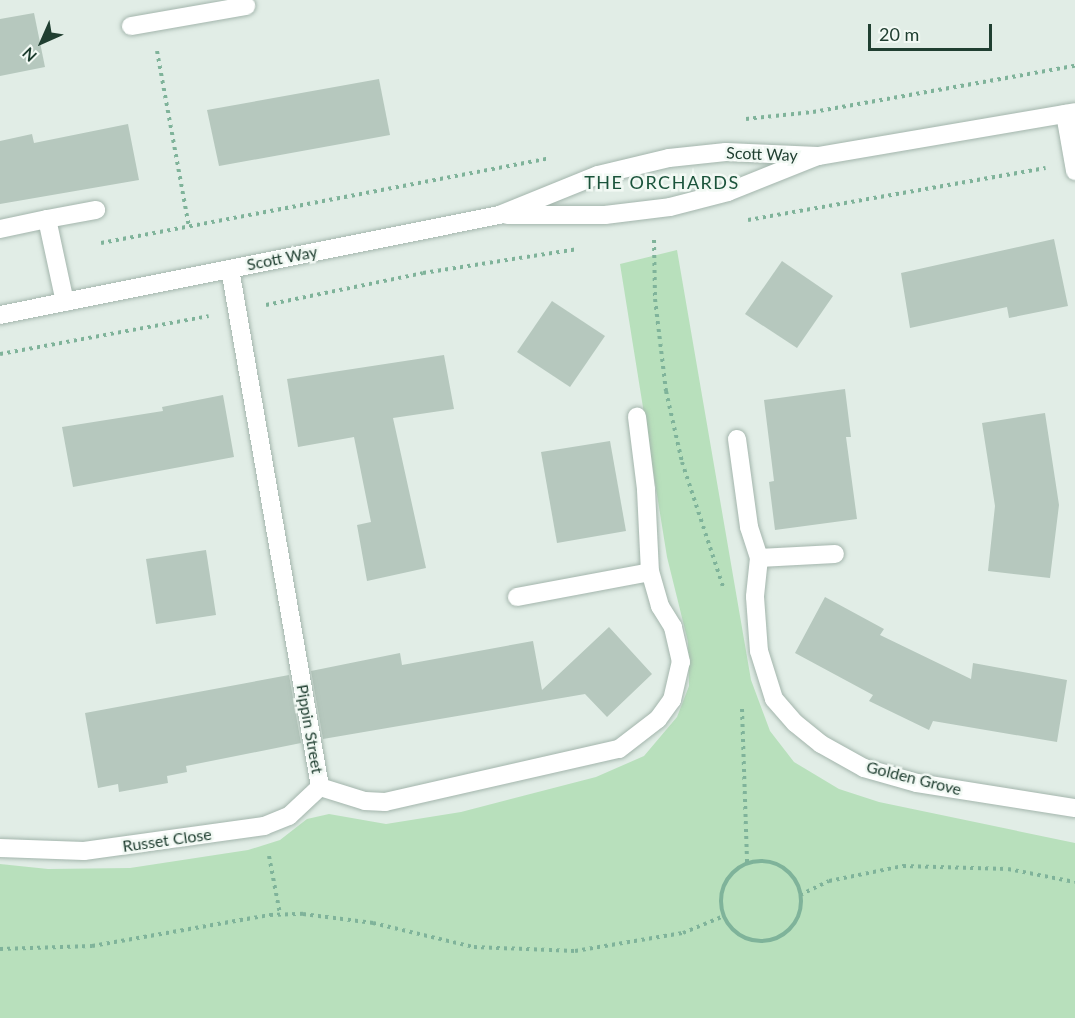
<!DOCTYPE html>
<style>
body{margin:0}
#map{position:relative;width:1075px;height:1018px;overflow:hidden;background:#e1ede6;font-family:Lato,sans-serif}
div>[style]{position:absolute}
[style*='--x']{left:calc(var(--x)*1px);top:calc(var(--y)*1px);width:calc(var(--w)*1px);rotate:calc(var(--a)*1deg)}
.green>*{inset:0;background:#b8e0bc}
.building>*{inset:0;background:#b6c8be}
.path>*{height:4px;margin-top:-2px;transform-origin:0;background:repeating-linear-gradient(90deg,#7fb39a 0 3px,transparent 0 7.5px)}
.path>.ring{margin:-2px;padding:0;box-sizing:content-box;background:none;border:4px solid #7fb39a;border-radius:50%}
.roads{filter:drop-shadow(0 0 2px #a3b5ac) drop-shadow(0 0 2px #a3b5ac)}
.lane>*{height:18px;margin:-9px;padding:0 9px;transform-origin:9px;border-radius:9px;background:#fff}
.street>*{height:18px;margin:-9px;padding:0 9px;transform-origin:9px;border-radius:9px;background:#fff}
.secondary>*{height:18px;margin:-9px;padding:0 9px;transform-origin:9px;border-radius:9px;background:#fff}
span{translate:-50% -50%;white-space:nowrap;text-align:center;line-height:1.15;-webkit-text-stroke:5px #f2f9f4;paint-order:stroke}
.street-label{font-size:16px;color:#203f31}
.neighbourhood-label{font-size:18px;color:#1a533b;letter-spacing:1.5px}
.north{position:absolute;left:12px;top:12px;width:60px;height:60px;-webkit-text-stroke:4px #f2f9f4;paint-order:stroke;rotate:225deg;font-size:16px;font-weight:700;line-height:24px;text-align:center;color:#203f31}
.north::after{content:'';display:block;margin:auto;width:21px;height:27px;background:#203f31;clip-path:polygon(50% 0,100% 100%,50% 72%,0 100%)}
.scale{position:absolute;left:868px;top:24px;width:124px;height:27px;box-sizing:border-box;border:3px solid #203f31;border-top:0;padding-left:8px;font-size:18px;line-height:21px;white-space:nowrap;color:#203f31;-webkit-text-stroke:4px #f2f9f4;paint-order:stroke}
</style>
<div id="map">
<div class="green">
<i style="clip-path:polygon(677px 250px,751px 680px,770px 731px,794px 762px,839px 789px,879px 802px,1075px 843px,1075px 1018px,0 1018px,0 864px,48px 869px,130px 868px,248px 850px,280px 840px,307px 819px,329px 814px,386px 824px,461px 812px,596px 777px,644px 756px,677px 717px,689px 686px,688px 642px,667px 557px,620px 264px)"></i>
</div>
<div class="building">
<i style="clip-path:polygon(34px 13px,45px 67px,0 76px,0 19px)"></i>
<i style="clip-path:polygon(379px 79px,390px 135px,219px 166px,207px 110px)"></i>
<i style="clip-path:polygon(128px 124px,139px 180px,0 204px,0 141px,32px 134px,34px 143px)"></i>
<i style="clip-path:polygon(1054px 239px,1068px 306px,1009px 318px,1007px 307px,910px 328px,901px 273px)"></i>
<i style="clip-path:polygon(782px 261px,833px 296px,797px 348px,745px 314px)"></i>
<i style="clip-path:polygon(552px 301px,605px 336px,570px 387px,517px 352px)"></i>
<i style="clip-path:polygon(444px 355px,454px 409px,393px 418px,426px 568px,367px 581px,357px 525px,371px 522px,354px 437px,298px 447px,287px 379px)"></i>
<i style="clip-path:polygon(845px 389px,851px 437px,846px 437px,857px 519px,775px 530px,769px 482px,774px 481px,764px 400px)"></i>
<i style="clip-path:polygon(223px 395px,234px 457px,73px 487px,62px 427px,163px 411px,162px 407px)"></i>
<i style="clip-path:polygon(1045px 413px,1059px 505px,1050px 578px,988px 571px,995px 506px,982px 423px)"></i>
<i style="clip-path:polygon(610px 441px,626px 531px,557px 543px,541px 452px)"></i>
<i style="clip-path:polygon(206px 550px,216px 615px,156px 624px,146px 559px)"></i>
<i style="clip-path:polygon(825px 597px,884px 629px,880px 635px,971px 679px,973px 663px,1067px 680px,1057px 742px,933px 721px,929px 730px,869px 701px,873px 695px,795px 653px)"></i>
<i style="clip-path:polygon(609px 627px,652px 674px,607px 717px,585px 694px,323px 739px,311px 671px,400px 653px,402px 665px,533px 641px,542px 690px)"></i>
<i style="clip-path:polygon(289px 675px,301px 743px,186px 766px,187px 772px,167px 776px,168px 783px,119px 792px,118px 784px,98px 788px,85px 713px)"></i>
</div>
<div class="path">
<i style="--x:157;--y:51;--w:179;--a:79.7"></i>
<i style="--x:746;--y:119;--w:67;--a:-6"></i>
<i style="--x:813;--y:112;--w:266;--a:-10"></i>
<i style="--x:748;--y:220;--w:302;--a:-9.9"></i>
<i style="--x:654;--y:240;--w:59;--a:89"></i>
<i style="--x:655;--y:299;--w:93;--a:83.2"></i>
<i style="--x:666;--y:391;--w:73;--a:77.3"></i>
<i style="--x:682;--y:462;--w:132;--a:71.8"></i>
<i style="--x:101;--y:243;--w:457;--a:-10.7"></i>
<i style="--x:266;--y:305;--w:160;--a:-11.5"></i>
<i style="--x:423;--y:273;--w:157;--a:-8.8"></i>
<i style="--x:0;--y:354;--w:212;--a:-10.3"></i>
<i style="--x:742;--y:709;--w:154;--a:88.1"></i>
<i style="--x:269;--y:856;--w:59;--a:79.3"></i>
<i class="ring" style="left:721px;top:861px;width:76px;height:76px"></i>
<i style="--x:800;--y:895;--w:32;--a:-26"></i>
<i style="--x:829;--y:881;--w:76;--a:-11.5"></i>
<i style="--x:903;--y:866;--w:105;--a:1.6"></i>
<i style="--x:1008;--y:869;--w:68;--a:11"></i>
<i style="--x:0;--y:949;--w:92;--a:-1.9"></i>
<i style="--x:92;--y:946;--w:181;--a:-9.9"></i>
<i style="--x:270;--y:915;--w:33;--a:-2"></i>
<i style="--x:303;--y:914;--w:71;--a:7.3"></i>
<i style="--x:373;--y:923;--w:104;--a:13.4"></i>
<i style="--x:474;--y:947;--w:101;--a:2.3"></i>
<i style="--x:575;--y:951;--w:109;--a:-9.5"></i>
<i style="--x:683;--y:933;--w:44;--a:-22.5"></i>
</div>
<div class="roads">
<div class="lane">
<i style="--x:47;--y:219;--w:50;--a:-10.4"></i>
<i style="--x:0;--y:229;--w:48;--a:-12"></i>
<i style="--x:47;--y:219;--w:85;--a:77.8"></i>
</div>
<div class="street">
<i style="--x:131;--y:26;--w:117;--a:-9.9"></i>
<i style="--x:1065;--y:114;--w:58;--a:80"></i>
<i style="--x:230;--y:269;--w:526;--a:80.14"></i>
<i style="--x:320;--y:787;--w:47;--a:17.3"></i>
<i style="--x:365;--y:801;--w:20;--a:3"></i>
<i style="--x:385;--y:802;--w:240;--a:-12.8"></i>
<i style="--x:619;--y:749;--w:49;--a:-37.6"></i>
<i style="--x:658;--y:719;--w:24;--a:-54"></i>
<i style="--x:672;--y:700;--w:39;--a:-77"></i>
<i style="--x:681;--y:662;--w:36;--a:-103"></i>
<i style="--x:673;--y:627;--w:25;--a:-122"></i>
<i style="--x:660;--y:606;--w:35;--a:-106"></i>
<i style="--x:650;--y:572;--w:83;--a:-92.8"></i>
<i style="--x:646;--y:489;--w:73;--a:-97.1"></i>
<i style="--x:737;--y:439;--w:89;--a:82.2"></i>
<i style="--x:749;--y:527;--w:33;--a:72"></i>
<i style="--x:759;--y:558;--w:39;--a:96"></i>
<i style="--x:755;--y:597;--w:54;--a:85.8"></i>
<i style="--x:759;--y:651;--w:50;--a:72.6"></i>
<i style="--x:774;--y:699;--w:32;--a:49"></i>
<i style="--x:795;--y:723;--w:33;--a:39"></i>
<i style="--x:821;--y:744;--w:49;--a:29.2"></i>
<i style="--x:864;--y:768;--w:55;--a:15.8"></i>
<i style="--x:917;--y:783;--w:160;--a:9"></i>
<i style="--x:759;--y:558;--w:76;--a:-3"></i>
<i style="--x:517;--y:597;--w:135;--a:-10.6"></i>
<i style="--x:0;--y:848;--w:84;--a:2"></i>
<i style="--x:84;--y:851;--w:182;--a:-7.9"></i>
<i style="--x:264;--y:826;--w:27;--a:-22"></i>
<i style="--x:289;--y:816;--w:42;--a:-43.1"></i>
</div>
<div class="secondary">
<i style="--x:507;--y:215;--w:98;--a:0"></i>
<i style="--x:605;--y:215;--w:65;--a:-7"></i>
<i style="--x:670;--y:207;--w:60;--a:-14.5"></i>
<i style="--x:728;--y:192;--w:97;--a:-21.8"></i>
<i style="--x:818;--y:156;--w:261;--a:-9.7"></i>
<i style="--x:0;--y:315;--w:509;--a:-11.33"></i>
<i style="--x:499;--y:215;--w:107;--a:-22"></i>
<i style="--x:598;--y:175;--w:73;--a:-13.5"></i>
<i style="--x:669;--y:158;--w:57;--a:-6"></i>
<i style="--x:726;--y:152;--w:92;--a:2.5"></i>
</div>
</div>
<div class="street-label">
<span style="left:762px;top:154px;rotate:2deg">Scott Way</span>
<span style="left:282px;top:258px;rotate:-11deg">Scott Way</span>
<span style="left:310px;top:729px;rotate:80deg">Pippin Street</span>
<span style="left:914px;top:778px;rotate:14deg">Golden Grove</span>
<span style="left:167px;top:840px;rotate:-8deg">Russet Close</span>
</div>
<div class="neighbourhood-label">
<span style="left:662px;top:182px">THE ORCHARDS</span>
</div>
<div class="north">N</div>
<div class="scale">20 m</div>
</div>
